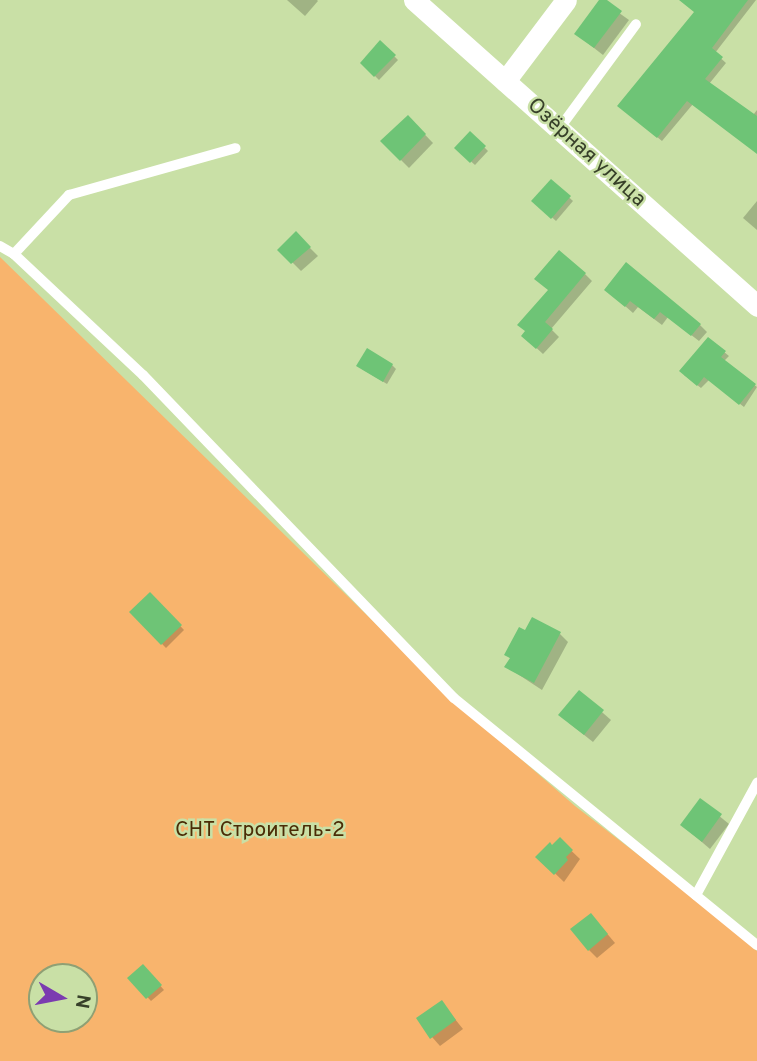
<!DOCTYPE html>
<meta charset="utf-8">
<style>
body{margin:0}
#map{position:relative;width:757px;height:1061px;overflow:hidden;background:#c9e0a6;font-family:Overpass,sans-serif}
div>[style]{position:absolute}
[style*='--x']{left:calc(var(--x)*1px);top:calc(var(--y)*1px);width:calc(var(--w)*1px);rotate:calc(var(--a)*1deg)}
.green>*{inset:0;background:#f8b46d}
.shadow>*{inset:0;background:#0003}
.building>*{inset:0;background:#6ec476}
.service>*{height:10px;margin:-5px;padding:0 5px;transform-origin:5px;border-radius:5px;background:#fff}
.minor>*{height:21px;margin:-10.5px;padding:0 10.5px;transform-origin:10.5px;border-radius:10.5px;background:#fff}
span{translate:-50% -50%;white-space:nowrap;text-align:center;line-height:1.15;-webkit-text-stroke:5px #c9e0a6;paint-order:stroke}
.street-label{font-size:21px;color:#374029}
.park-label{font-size:21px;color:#4b2c06}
.north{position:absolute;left:28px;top:963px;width:70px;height:70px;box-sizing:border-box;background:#c9e0a6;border:2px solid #8fa074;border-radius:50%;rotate:100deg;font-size:19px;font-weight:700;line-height:28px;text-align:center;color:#374029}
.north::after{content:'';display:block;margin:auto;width:24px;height:32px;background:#7b3bb0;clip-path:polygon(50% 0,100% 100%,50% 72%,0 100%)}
</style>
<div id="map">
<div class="green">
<i style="clip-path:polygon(evenodd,0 257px,460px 706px,575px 806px,693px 897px,757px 951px,757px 1061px,0 1061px,0 257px,42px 977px,84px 977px,84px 1019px,42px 1019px,42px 977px)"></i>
</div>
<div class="shadow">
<i style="clip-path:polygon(287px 0,317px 0,318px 1px,305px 16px)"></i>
<i style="clip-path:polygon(601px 0,629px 20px,603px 55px,576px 34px)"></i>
<i style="clip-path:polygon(693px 0,756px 0,715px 53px,726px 63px,709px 84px,753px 115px,757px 110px,757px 153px,693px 104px,662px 141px,624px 110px,696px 12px)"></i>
<i style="clip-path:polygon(381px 43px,398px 60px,379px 80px,362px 63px)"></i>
<i style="clip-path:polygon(408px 117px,433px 143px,409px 168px,382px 141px)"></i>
<i style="clip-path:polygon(470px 133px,488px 151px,475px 165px,456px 148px)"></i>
<i style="clip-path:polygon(551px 181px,573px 201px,556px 221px,534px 201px)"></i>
<i style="clip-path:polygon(757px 201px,757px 230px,743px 218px)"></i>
<i style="clip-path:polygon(296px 234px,318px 256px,301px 271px,280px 250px)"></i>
<i style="clip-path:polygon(585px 274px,592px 281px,551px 329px,559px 337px,543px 354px,530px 342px,550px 291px)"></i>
<i style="clip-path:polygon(607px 290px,700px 325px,707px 332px,699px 341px,668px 317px,662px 325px,638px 307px,633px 313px)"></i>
<i style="clip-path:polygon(708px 339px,729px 356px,724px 361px,757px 387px,744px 407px,709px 380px,701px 388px,684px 375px)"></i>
<i style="clip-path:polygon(392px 365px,396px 369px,387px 384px,362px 369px)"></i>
<i style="clip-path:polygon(150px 594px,184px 630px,166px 648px,131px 612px)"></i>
<i style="clip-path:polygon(560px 634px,568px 642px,542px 690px,507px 667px,511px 659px,506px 655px)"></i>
<i style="clip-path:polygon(579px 692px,611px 720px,593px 742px,569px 723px)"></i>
<i style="clip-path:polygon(701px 801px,729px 824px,710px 849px,682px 825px)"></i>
<i style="clip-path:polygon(560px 840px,580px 859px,564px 882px,538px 857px)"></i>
<i style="clip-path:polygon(599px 924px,615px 943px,597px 958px,589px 950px)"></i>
<i style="clip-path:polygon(143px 966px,164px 990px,151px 1001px,130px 978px)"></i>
<i style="clip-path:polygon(442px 1003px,463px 1029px,440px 1046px,432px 1037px)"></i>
</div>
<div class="building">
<i style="clip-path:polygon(599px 0,607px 0,622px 11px,594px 48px,574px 34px)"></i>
<i style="clip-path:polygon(679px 0,748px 0,712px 48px,723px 57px,705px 79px,757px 116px,757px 154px,687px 101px,657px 138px,617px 106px,694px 12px)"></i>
<i style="clip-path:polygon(380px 40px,396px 55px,374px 77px,360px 63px)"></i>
<i style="clip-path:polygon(408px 115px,426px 134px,400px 161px,380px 141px)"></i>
<i style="clip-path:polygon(470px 131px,486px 146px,470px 163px,454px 148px)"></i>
<i style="clip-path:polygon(551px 179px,571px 196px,551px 219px,531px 201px)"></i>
<i style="clip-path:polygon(296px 231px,311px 247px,291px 264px,277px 250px)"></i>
<i style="clip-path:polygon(559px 250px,586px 273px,545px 322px,553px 329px,536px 349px,521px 336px,525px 331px,517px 325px,548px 290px,534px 279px)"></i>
<i style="clip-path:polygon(626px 262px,701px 324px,691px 336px,660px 312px,654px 319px,630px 301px,625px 307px,604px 290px)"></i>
<i style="clip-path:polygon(708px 337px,726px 351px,721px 357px,756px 384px,739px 405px,704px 377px,697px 386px,679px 371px)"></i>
<i style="clip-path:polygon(367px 348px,393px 364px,383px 382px,356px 366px)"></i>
<i style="clip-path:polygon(150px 592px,182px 625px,161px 645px,129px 612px)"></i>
<i style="clip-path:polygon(532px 617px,561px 632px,534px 683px,504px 667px,510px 658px,504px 655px,519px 627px,525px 630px)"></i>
<i style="clip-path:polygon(579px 690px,604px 710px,584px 735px,558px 715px)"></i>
<i style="clip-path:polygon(700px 798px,722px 814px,702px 842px,680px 825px)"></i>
<i style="clip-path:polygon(560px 837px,573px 850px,566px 857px,568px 860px,554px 875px,535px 857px,550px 842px,552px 845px)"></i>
<i style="clip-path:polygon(591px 913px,608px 934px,588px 951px,570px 929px)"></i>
<i style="clip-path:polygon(143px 964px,162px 985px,146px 999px,127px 978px)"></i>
<i style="clip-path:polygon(442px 1000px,456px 1020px,430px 1039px,416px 1018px)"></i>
</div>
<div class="service">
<i style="--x:559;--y:129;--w:130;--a:-53.7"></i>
<i style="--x:0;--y:246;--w:16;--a:30"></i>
<i style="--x:14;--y:254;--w:177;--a:43.2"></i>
<i style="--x:143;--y:375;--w:448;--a:46.1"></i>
<i style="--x:454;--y:698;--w:391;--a:39.2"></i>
<i style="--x:14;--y:254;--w:81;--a:-47"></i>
<i style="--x:69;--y:195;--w:173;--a:-15.7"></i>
<i style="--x:696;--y:895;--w:128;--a:-61.4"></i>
</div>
<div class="minor">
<i style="--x:414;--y:0;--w:460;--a:41.7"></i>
<i style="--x:505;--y:81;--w:101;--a:-53"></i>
</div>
<div class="street-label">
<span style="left:586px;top:153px;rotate:42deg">Озёрная улица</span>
</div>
<div class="park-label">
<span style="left:260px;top:831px">СНТ Строитель-2</span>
</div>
<div class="north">N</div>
</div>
